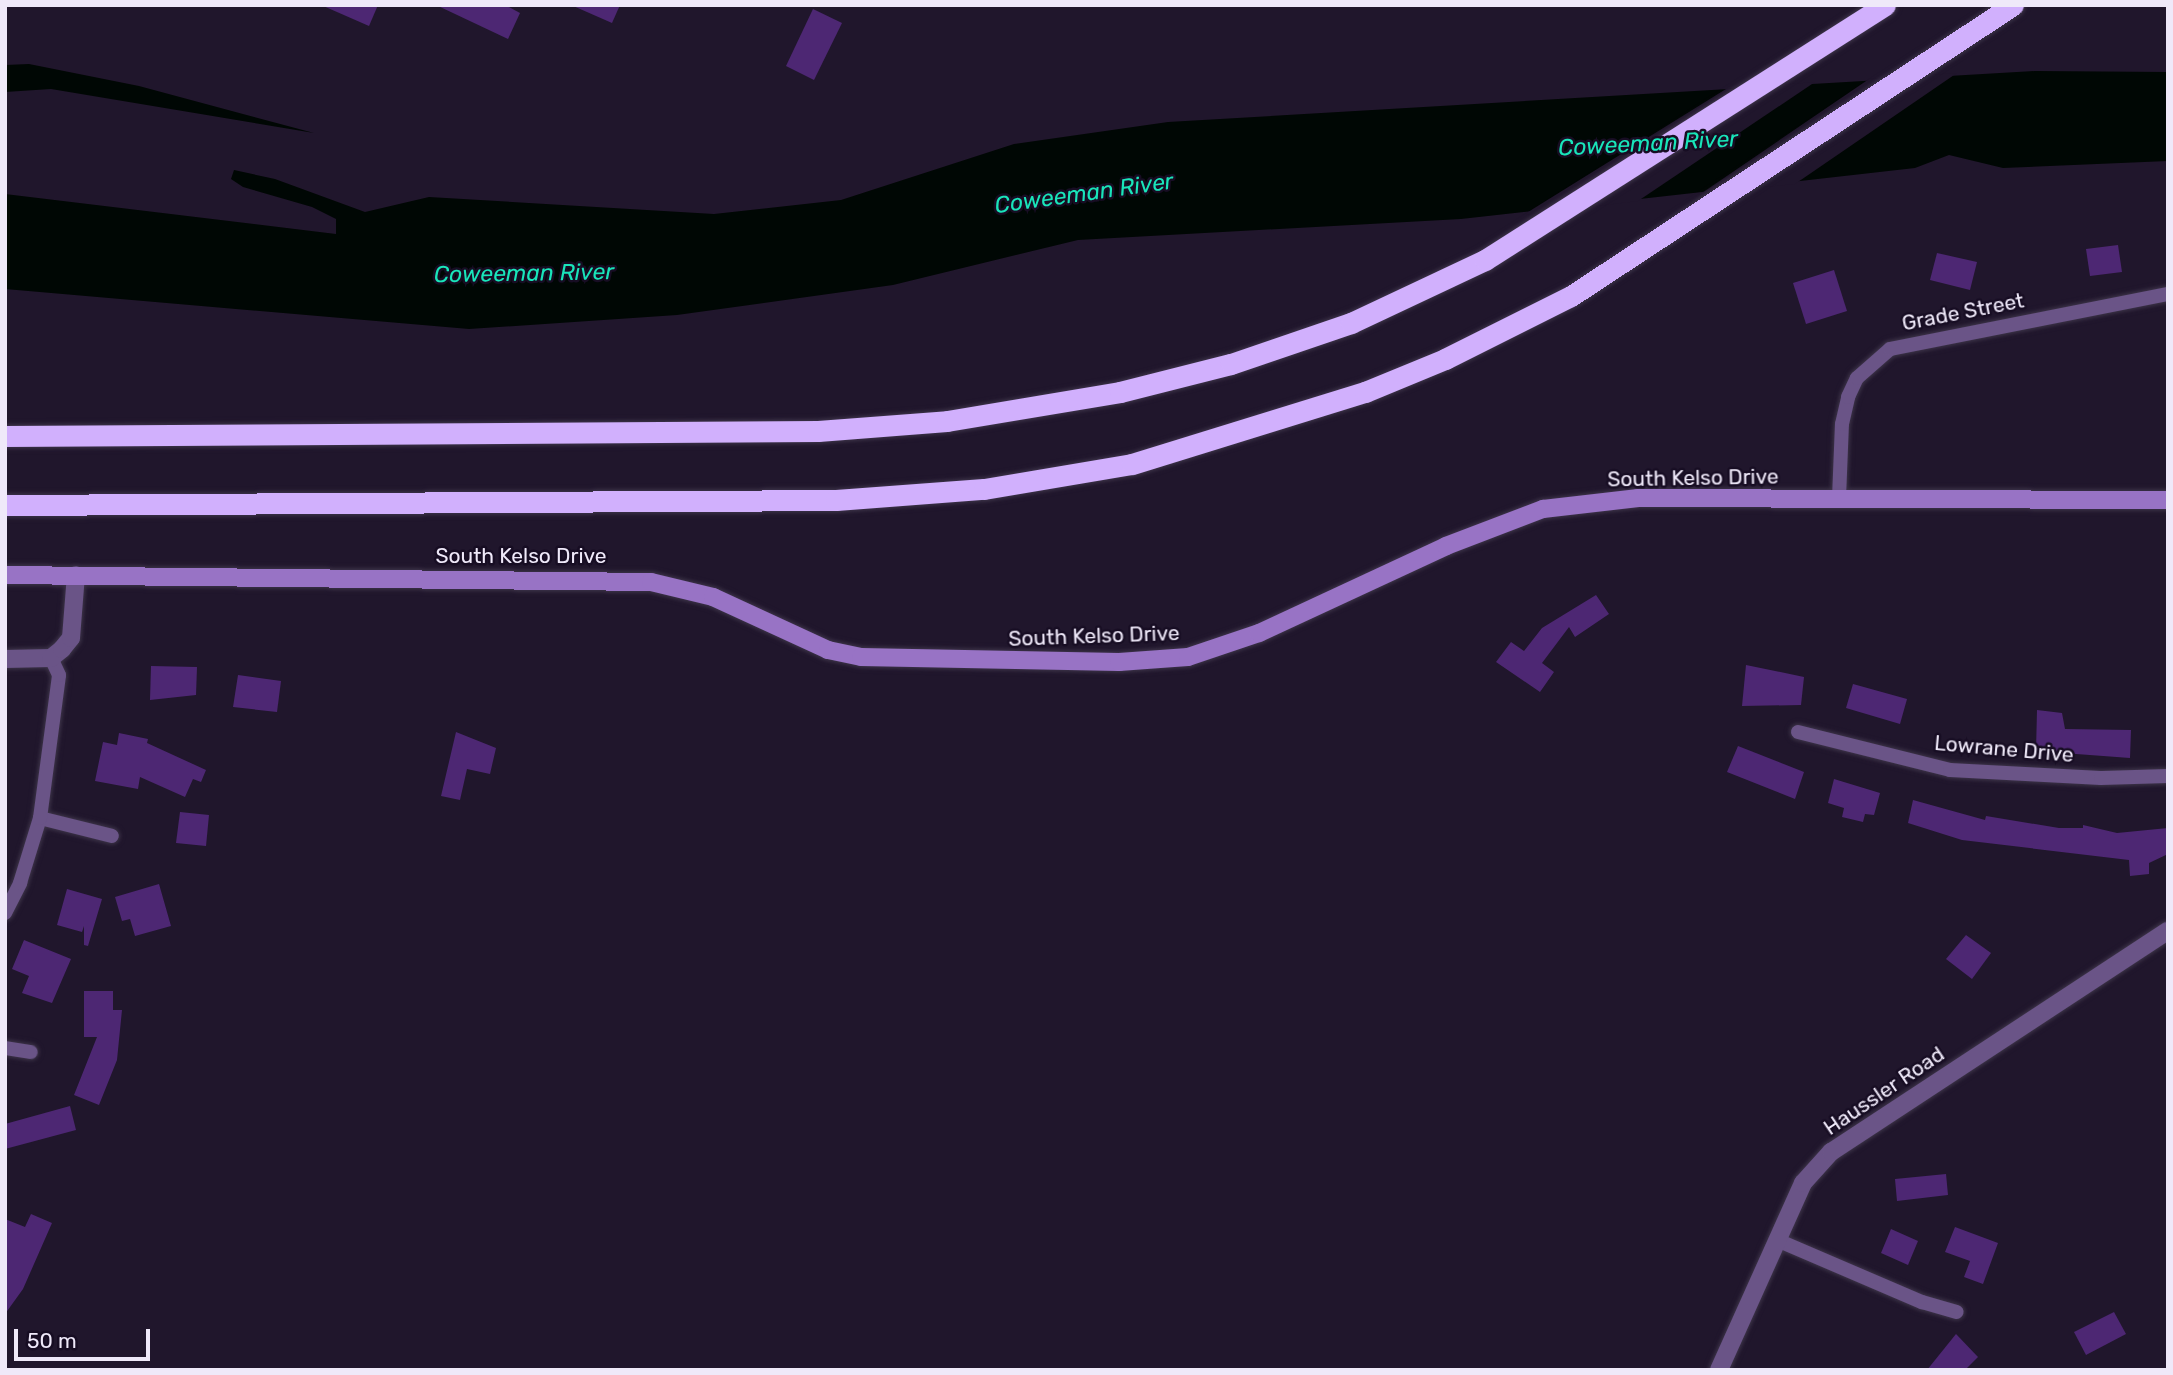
<!DOCTYPE html>
<style>
body{margin:0}
#map{position:relative;width:2173px;height:1375px;overflow:hidden;background:#20162c;font-family:Rubik,sans-serif}
div>[style]{position:absolute}
[style*='--x']{left:calc(var(--x)*1px);top:calc(var(--y)*1px);width:calc(var(--w)*1px);rotate:calc(var(--a)*1deg)}
.water>*{inset:0;background:#000704}
.pier>*{inset:0;background:#20162c}
.building>*{inset:0;background:#4d2773}
.roads{filter:drop-shadow(0 0 2px #3d3449) drop-shadow(0 0 2px #3d3449)}
.minor>*{height:14px;margin:-7px;padding:0 7px;transform-origin:7px;border-radius:7px;background:#6a5487}
.tertiary>*{height:18px;margin:-9px;padding:0 9px;transform-origin:9px;border-radius:9px;background:#6a5487}
.secondary>*{height:18px;margin:-9px;padding:0 9px;transform-origin:9px;border-radius:9px;background:#9873c5}
.motorway>*{height:21px;margin:-10.5px;padding:0 10.5px;transform-origin:10.5px;border-radius:10.5px;background:#d1b0fd}
span{translate:-50% -50%;white-space:nowrap;text-align:center;line-height:1.15;-webkit-text-stroke:5px #170d23;paint-order:stroke}
.street-label{font-size:21px;color:#efe9f9}
.water-label{font-size:23px;color:#19e5ba;font-style:italic}
.frame{position:absolute;inset:0;border:7px solid #efe9f9;pointer-events:none}
.scale{position:absolute;left:14px;top:1329px;width:136px;height:32px;box-sizing:border-box;border:4px solid #efe9f9;border-top:0;padding-left:9px;font-size:21px;line-height:24px;white-space:nowrap;color:#efe9f9;-webkit-text-stroke:5px #170d23;paint-order:stroke}
</style>
<div id="map">
<div class="water">
<i style="clip-path:polygon(29px 64px,139px 86px,314px 133px,51px 89px,5px 92px,5px 65px)"></i>
<i style="clip-path:polygon(2035px 71px,2168px 72px,2168px 161px,2003px 168px,1949px 155px,1915px 168px,1461px 219px,1078px 240px,893px 285px,677px 315px,469px 329px,5px 289px,5px 194px,336px 234px,336px 219px,312px 207px,243px 187px,231px 179px,234px 170px,275px 179px,365px 212px,429px 197px,714px 214px,841px 200px,1014px 144px,1168px 122px)"></i>
</div>
<div class="pier">
<i style="clip-path:polygon(1957px 73px,1795px 184px,1702px 193px,1869px 79px)"></i>
<i style="clip-path:polygon(1815px 82px,1638px 201px,1523px 215px,1726px 89px)"></i>
</div>
<div class="building">
<i style="clip-path:polygon(321px 5px,378px 5px,369px 26px)"></i>
<i style="clip-path:polygon(436px 5px,505px 5px,520px 13px,508px 39px)"></i>
<i style="clip-path:polygon(571px 5px,620px 5px,612px 23px)"></i>
<i style="clip-path:polygon(813px 9px,842px 23px,814px 80px,786px 66px)"></i>
<i style="clip-path:polygon(2118px 245px,2122px 272px,2090px 276px,2086px 249px)"></i>
<i style="clip-path:polygon(1937px 253px,1977px 262px,1970px 290px,1930px 280px)"></i>
<i style="clip-path:polygon(1834px 270px,1847px 311px,1806px 324px,1793px 283px)"></i>
<i style="clip-path:polygon(1596px 595px,1609px 614px,1575px 637px,1569px 627px,1542px 663px,1554px 672px,1540px 692px,1496px 662px,1511px 642px,1524px 651px,1542px 628px)"></i>
<i style="clip-path:polygon(1746px 665px,1804px 677px,1801px 705px,1742px 706px)"></i>
<i style="clip-path:polygon(151px 666px,197px 667px,196px 695px,150px 700px)"></i>
<i style="clip-path:polygon(238px 675px,281px 681px,277px 712px,233px 707px)"></i>
<i style="clip-path:polygon(1853px 684px,1907px 699px,1900px 724px,1846px 708px)"></i>
<i style="clip-path:polygon(2037px 710px,2062px 713px,2065px 729px,2131px 730px,2130px 758px,2036px 751px)"></i>
<i style="clip-path:polygon(456px 732px,496px 748px,490px 774px,467px 769px,460px 800px,441px 796px)"></i>
<i style="clip-path:polygon(119px 733px,148px 739px,147px 743px,206px 770px,201px 782px,193px 779px,185px 797px,140px 777px,138px 789px,95px 781px,103px 742px,117px 745px)"></i>
<i style="clip-path:polygon(1738px 746px,1804px 772px,1795px 799px,1727px 772px)"></i>
<i style="clip-path:polygon(1834px 779px,1880px 793px,1874px 815px,1865px 814px,1863px 822px,1842px 817px,1844px 808px,1828px 803px)"></i>
<i style="clip-path:polygon(1913px 800px,1985px 820px,1986px 816px,2059px 828px,2083px 828px,2083px 825px,2117px 833px,2168px 828px,2168px 854px,2149px 863px,2149px 874px,2130px 876px,2129px 860px,1962px 840px,1908px 823px)"></i>
<i style="clip-path:polygon(180px 812px,209px 815px,206px 846px,176px 843px)"></i>
<i style="clip-path:polygon(159px 884px,171px 926px,135px 936px,130px 919px,122px 921px,115px 897px)"></i>
<i style="clip-path:polygon(67px 889px,102px 899px,88px 946px,84px 945px,84px 926px,82px 932px,57px 925px)"></i>
<i style="clip-path:polygon(1966px 935px,1991px 953px,1972px 979px,1946px 959px)"></i>
<i style="clip-path:polygon(24px 940px,71px 959px,52px 1003px,22px 993px,29px 976px,12px 969px)"></i>
<i style="clip-path:polygon(84px 991px,113px 991px,113px 1010px,122px 1010px,117px 1060px,99px 1105px,74px 1095px,97px 1037px,84px 1037px)"></i>
<i style="clip-path:polygon(70px 1106px,76px 1130px,5px 1149px,5px 1124px)"></i>
<i style="clip-path:polygon(1946px 1174px,1948px 1195px,1897px 1201px,1895px 1179px)"></i>
<i style="clip-path:polygon(31px 1214px,52px 1223px,23px 1289px,5px 1314px,5px 1219px,25px 1227px)"></i>
<i style="clip-path:polygon(1955px 1227px,1998px 1243px,1983px 1284px,1964px 1277px,1970px 1261px,1945px 1252px)"></i>
<i style="clip-path:polygon(1891px 1229px,1918px 1241px,1908px 1265px,1881px 1253px)"></i>
<i style="clip-path:polygon(2114px 1312px,2126px 1334px,2086px 1355px,2074px 1332px)"></i>
<i style="clip-path:polygon(1956px 1334px,1978px 1357px,1965px 1370px,1927px 1370px)"></i>
</div>
<div class="roads">
<div class="minor">
<i style="--x:1839;--y:498;--w:74;--a:-87.7"></i>
<i style="--x:1842;--y:424;--w:28;--a:-77"></i>
<i style="--x:1848;--y:397;--w:21;--a:-65"></i>
<i style="--x:1857;--y:378;--w:44;--a:-41.3"></i>
<i style="--x:1890;--y:349;--w:283;--a:-11.2"></i>
<i style="--x:1798;--y:732;--w:157;--a:14"></i>
<i style="--x:1950;--y:770;--w:151;--a:3"></i>
<i style="--x:2101;--y:778;--w:67;--a:-1.7"></i>
<i style="--x:40;--y:818;--w:74;--a:14"></i>
<i style="--x:5;--y:913;--w:34;--a:-63"></i>
<i style="--x:20;--y:883;--w:68;--a:-72.9"></i>
<i style="--x:40;--y:818;--w:144;--a:-82.4"></i>
<i style="--x:59;--y:675;--w:19;--a:-115"></i>
<i style="--x:5;--y:1048;--w:26;--a:9"></i>
<i style="--x:1777;--y:1240;--w:158;--a:23.2"></i>
<i style="--x:1922;--y:1302;--w:36;--a:16"></i>
</div>
<div class="tertiary">
<i style="--x:5;--y:659;--w:46;--a:-1.2"></i>
<i style="--x:51;--y:658;--w:14;--a:-39"></i>
<i style="--x:62;--y:649;--w:14;--a:-51"></i>
<i style="--x:71;--y:638;--w:63;--a:-85.5"></i>
<i style="--x:1719;--y:1370;--w:205;--a:-65.8"></i>
<i style="--x:1803;--y:1183;--w:42;--a:-47.9"></i>
<i style="--x:1831;--y:1152;--w:403;--a:-33.3"></i>
</div>
<div class="secondary">
<i style="--x:5;--y:575;--w:646;--a:0.62"></i>
<i style="--x:651;--y:582;--w:64;--a:13.6"></i>
<i style="--x:713;--y:597;--w:127;--a:24.7"></i>
<i style="--x:828;--y:650;--w:34;--a:12"></i>
<i style="--x:861;--y:657;--w:258;--a:1.1"></i>
<i style="--x:1119;--y:662;--w:69;--a:-4.1"></i>
<i style="--x:1188;--y:657;--w:75;--a:-18.7"></i>
<i style="--x:1259;--y:633;--w:206;--a:-24.9"></i>
<i style="--x:1446;--y:546;--w:104;--a:-20.9"></i>
<i style="--x:1543;--y:509;--w:96;--a:-6.6"></i>
<i style="--x:1638;--y:498;--w:530;--a:0.22"></i>
</div>
<div class="motorway">
<i style="--x:5;--y:436;--w:813;--a:-0.35"></i>
<i style="--x:818;--y:431;--w:129;--a:-4.4"></i>
<i style="--x:947;--y:421;--w:175;--a:-9.5"></i>
<i style="--x:1120;--y:392;--w:114;--a:-14.2"></i>
<i style="--x:1231;--y:364;--w:127;--a:-18.9"></i>
<i style="--x:1351;--y:323;--w:148;--a:-25.2"></i>
<i style="--x:1485;--y:260;--w:474;--a:-32.5"></i>
<i style="--x:5;--y:505;--w:831;--a:-0.34"></i>
<i style="--x:836;--y:500;--w:148;--a:-4.3"></i>
<i style="--x:984;--y:489;--w:150;--a:-9.6"></i>
<i style="--x:1132;--y:464;--w:244;--a:-17.2"></i>
<i style="--x:1365;--y:392;--w:87;--a:-22.4"></i>
<i style="--x:1445;--y:359;--w:141;--a:-26.6"></i>
<i style="--x:1571;--y:296;--w:529;--a:-33.36"></i>
</div>
</div>
<div class="street-label">
<span style="left:1963px;top:312px;rotate:-11deg">Grade Street</span>
<span style="left:1693px;top:478px;rotate:-1deg">South Kelso Drive</span>
<span style="left:521px;top:556px">South Kelso Drive</span>
<span style="left:1094px;top:636px;rotate:-2deg">South Kelso Drive</span>
<span style="left:2004px;top:749px;rotate:5deg">Lowrane Drive</span>
<span style="left:1884px;top:1091px;rotate:-34deg">Haussler Road</span>
</div>
<div class="water-label">
<span style="left:1648px;top:143px;rotate:-3deg">Coweeman River</span>
<span style="left:1084px;top:193px;rotate:-8deg">Coweeman River</span>
<span style="left:524px;top:273px;rotate:-1deg">Coweeman River</span>
</div>
<div class="frame"></div>
<div class="scale">50 m</div>
</div>
